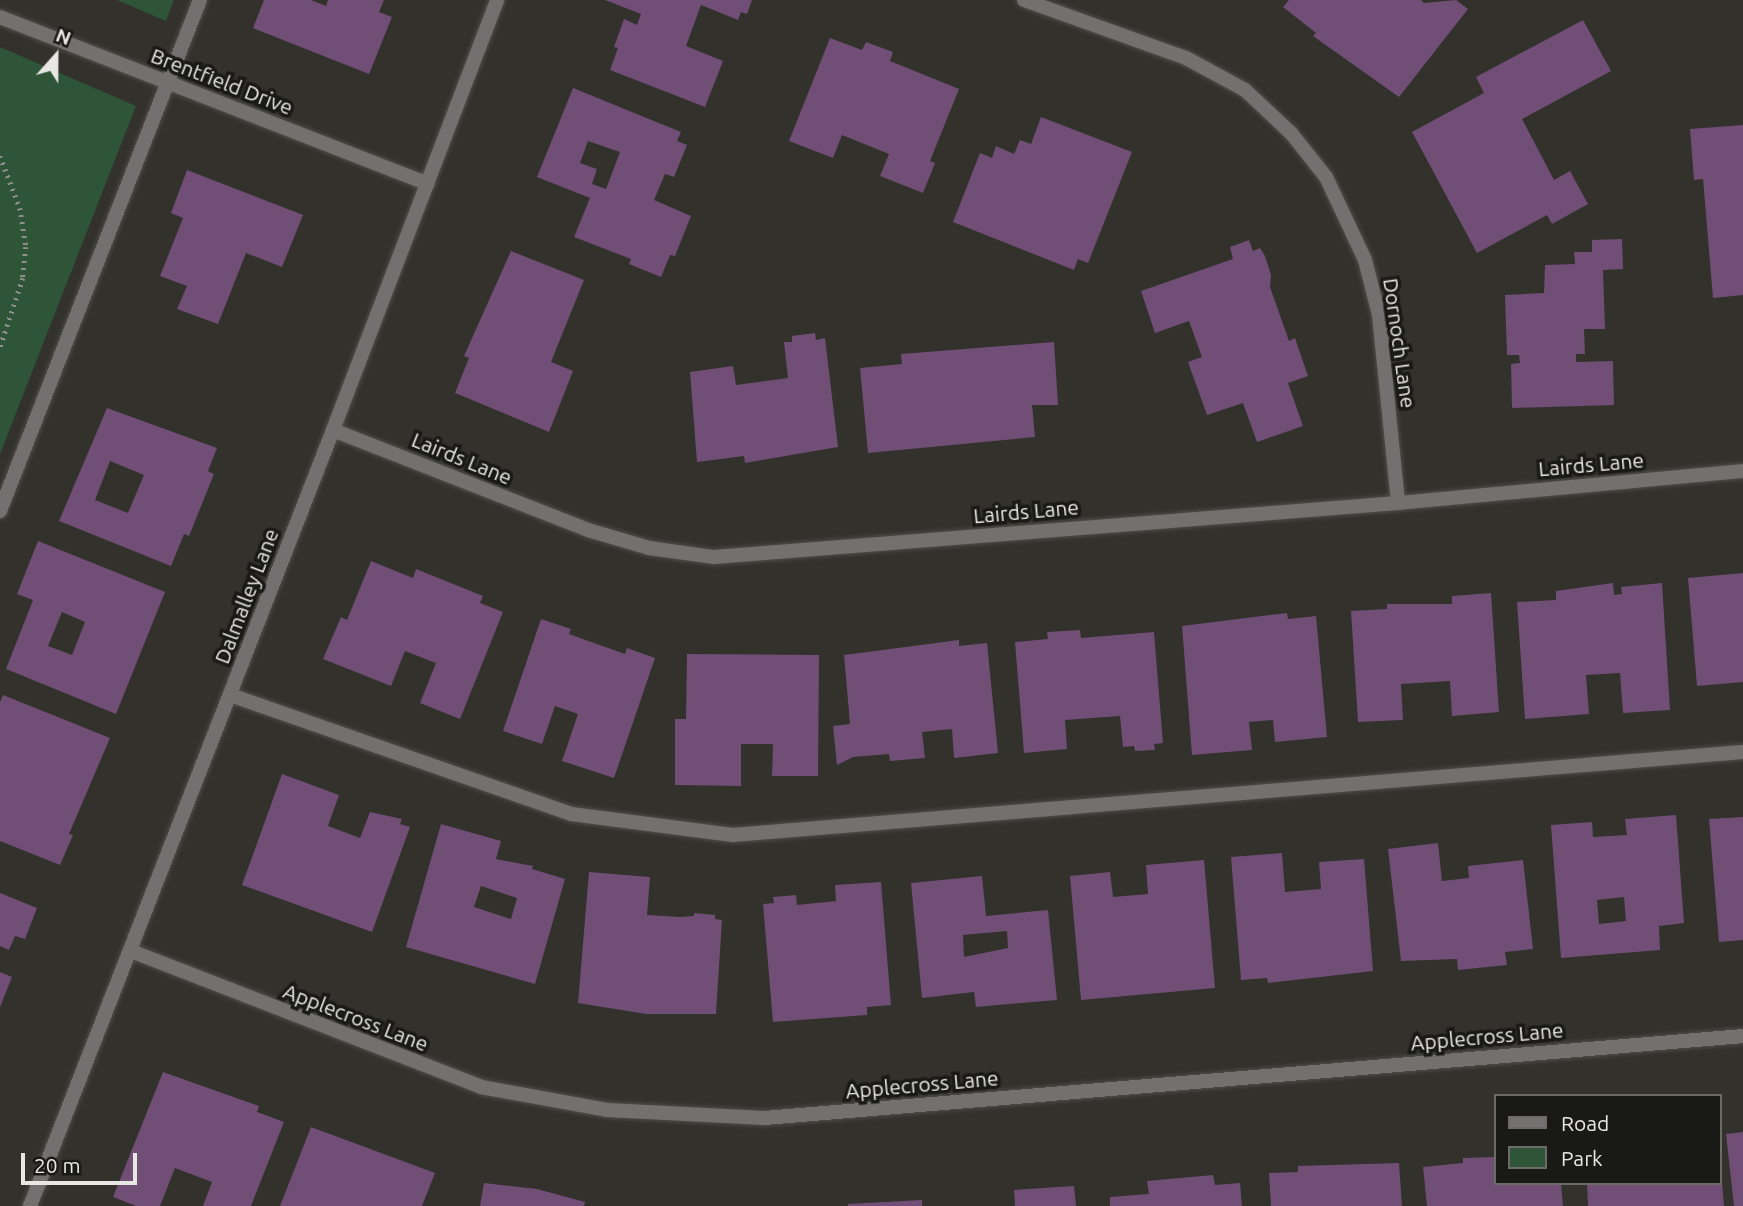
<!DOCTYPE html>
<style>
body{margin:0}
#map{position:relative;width:1743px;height:1206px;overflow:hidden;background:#32312c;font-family:Ubuntu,sans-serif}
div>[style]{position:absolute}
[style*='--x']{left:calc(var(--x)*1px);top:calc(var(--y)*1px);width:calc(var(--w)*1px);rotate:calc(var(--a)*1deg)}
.green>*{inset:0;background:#2f5538}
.building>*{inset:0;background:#704e76}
.path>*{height:4.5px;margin-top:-2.25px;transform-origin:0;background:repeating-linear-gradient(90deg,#908f8b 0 2px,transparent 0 7px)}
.roads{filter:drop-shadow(0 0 2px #4f4e49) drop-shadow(0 0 2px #4f4e49)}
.service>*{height:14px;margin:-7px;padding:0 7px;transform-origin:7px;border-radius:7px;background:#72716f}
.minor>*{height:14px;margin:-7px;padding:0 7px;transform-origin:7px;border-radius:7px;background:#72716f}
span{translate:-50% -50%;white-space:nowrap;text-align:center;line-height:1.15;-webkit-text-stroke:7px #191916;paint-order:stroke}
.street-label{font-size:21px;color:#e8e7e4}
.legend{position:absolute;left:1494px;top:1094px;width:228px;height:91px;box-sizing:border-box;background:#191916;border:2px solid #6c6b68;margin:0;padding:9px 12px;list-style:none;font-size:21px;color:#e8e7e4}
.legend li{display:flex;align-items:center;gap:14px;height:35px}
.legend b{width:35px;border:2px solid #6c6b68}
.north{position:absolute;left:21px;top:21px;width:70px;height:70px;-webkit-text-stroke:5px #191916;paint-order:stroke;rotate:21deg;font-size:19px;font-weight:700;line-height:28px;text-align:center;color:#e8e7e4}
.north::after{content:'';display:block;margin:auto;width:24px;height:32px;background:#e8e7e4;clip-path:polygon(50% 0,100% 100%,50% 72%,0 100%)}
.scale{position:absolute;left:21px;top:1153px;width:116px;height:32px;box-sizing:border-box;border:4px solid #e8e7e4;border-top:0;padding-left:9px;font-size:21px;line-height:24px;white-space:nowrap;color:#e8e7e4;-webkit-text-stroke:5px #191916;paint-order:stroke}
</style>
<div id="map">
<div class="green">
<i style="clip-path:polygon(117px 0,174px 0,166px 21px)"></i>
<i style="clip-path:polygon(0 47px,136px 106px,0 454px)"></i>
</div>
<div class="building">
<i style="clip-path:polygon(264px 0,311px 0,326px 6px,328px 0,384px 0,379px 12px,392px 17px,369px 74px,253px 28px)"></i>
<i style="clip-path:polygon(605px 0,752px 0,747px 14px,741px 12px,738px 20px,701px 5px,686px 46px,723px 61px,705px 107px,610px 70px,618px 48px,614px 47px,624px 19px,637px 25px,641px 14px)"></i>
<i style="clip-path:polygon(1289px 0,1421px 0,1424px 3px,1456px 0,1468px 9px,1399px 97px,1313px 36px,1316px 33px,1283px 7px)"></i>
<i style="clip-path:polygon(1583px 20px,1611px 71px,1522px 119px,1554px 180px,1570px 171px,1588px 204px,1552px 224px,1547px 215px,1477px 253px,1412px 132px,1484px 93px,1476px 77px)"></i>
<i style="clip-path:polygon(830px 38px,862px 50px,866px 42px,893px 52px,890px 61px,959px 89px,930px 161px,935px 163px,923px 193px,880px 176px,889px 154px,842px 135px,833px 158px,789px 141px)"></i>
<i style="clip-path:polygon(evenodd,573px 88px,681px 132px,677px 141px,687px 145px,674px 177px,665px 174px,654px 200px,691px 216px,675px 256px,670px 255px,661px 277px,629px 264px,631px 259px,574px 237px,590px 198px,537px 177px,573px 88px,588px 141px,620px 152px,606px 189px,592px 184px,597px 169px,580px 163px,588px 141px)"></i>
<i style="clip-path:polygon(1041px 117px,1132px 152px,1088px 263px,1078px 259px,1074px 270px,953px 222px,980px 153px,992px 158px,996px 146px,1014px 154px,1020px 140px,1031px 144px)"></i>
<i style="clip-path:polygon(1743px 125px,1743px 295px,1713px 298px,1703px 179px,1694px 180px,1690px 129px)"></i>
<i style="clip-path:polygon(187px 170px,303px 215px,282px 267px,246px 253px,218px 324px,177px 309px,187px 286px,160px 276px,183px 218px,171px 213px)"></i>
<i style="clip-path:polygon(1622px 239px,1623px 269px,1603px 270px,1605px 329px,1584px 329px,1585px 354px,1576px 354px,1576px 362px,1613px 361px,1614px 405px,1512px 408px,1511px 364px,1520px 363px,1519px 355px,1507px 355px,1505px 295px,1544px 293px,1545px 265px,1575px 264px,1574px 252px,1592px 252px,1592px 240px)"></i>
<i style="clip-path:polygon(1249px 240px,1253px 251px,1260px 248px,1265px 256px,1271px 275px,1270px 287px,1289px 341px,1295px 338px,1308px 376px,1288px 383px,1303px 426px,1257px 442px,1243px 403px,1207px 415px,1188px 362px,1202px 357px,1189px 321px,1155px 333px,1141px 291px,1233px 259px,1230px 247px)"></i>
<i style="clip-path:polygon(511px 251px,584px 280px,551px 362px,573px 371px,549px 432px,455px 393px,469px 358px,464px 356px)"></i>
<i style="clip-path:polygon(815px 333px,816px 340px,825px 338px,838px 447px,745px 463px,744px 456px,697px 462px,690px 372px,733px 366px,736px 385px,788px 378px,784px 342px,792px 342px,792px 336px)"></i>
<i style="clip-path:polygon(1054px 342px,1058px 405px,1032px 405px,1035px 437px,868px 453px,860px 368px,902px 364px,901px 354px)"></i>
<i style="clip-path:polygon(evenodd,107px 408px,217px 448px,208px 471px,214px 474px,189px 536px,184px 534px,171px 566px,59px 521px,107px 408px,110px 461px,144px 475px,128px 513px,95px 500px,110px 461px)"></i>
<i style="clip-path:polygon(evenodd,38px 541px,165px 592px,116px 714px,6px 669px,33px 600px,17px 594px,38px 541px,62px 612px,85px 622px,72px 655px,48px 646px,62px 612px)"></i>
<i style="clip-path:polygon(371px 561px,413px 578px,416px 569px,483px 596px,480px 603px,503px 612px,460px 719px,420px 703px,436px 663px,405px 651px,391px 686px,323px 659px,341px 617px,347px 620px)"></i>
<i style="clip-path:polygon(1743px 573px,1743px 682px,1697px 686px,1688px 578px)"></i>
<i style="clip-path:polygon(1613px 583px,1614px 595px,1622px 594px,1621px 587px,1662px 583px,1670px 710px,1623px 713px,1620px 673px,1586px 675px,1589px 714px,1525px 719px,1517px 602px,1556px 600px,1556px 591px)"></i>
<i style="clip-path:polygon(1491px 593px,1499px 712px,1452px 716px,1450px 681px,1401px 684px,1403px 720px,1358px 722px,1351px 611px,1387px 609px,1387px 604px,1452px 604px,1452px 596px)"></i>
<i style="clip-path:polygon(1287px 613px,1288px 619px,1316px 616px,1327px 737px,1275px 742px,1273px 720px,1249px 722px,1252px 750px,1192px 755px,1182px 626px)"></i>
<i style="clip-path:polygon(541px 619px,571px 629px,569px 634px,625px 654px,627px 648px,655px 658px,614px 778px,562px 761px,578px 714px,555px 706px,542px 744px,503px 731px)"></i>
<i style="clip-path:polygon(1080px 630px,1081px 638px,1154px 632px,1163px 743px,1154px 744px,1155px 750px,1135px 751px,1134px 746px,1123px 747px,1120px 716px,1065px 720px,1067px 749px,1024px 753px,1015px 642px,1048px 639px,1047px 632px)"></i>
<i style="clip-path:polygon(959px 640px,959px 646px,987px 643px,998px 753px,954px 758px,952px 729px,922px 732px,925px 758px,890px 761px,889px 754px,853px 757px,837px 765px,833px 726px,850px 724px,844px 655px)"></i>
<i style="clip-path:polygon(687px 654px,819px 655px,818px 776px,772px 776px,773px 744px,741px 744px,741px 786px,675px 785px,675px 719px,686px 719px)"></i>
<i style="clip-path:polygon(3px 695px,110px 738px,69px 834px,73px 835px,60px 865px,0 841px,0 702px)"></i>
<i style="clip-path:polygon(282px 774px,339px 795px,328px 826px,360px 838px,370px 812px,402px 819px,400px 824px,410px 827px,372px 932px,242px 885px)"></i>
<i style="clip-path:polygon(evenodd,1676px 815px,1684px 923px,1659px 926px,1660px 950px,1561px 958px,1551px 825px,1592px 822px,1593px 837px,1627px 835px,1625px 819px,1676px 815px,1624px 897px,1626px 921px,1599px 924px,1597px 900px,1624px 897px)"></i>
<i style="clip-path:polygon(1743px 817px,1743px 940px,1719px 942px,1709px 819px)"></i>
<i style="clip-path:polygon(evenodd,441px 824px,501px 841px,496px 859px,533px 866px,532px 869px,565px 879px,535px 984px,406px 947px,441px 824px,481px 886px,517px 898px,511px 919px,474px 907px,481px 886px)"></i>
<i style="clip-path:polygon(1438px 843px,1442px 881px,1469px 878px,1468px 866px,1523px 860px,1533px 949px,1505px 952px,1507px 965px,1458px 970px,1457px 959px,1401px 961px,1388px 849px)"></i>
<i style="clip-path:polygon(1282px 853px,1285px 892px,1321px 889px,1319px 862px,1364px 859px,1373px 971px,1268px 983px,1267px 978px,1241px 980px,1231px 857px)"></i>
<i style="clip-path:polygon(1204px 860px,1215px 988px,1081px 1000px,1070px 876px,1110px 872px,1113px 897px,1148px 894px,1146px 865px)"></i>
<i style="clip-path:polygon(589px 872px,650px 877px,647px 915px,680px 917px,694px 916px,694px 913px,715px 915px,715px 919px,722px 920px,716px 1014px,646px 1014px,578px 1003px)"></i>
<i style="clip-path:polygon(evenodd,982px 876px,986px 916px,1048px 910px,1057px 1000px,976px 1007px,974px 992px,922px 998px,911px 883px,982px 876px,1007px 931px,1008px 948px,964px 957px,963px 935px,1007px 931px)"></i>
<i style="clip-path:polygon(881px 882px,891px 1005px,867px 1007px,867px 1015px,773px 1022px,763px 904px,774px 903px,773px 897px,796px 895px,797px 905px,836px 901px,835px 885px)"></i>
<i style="clip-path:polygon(0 893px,37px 908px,25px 939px,15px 936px,9px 950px,0 946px)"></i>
<i style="clip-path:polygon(0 972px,12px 977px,0 1007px)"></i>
<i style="clip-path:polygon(163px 1072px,259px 1106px,257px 1112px,284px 1122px,251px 1206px,203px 1206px,212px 1182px,175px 1168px,160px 1206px,136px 1206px,113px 1197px)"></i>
<i style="clip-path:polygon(311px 1127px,435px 1173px,422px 1206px,280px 1206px)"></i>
<i style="clip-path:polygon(1743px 1132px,1743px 1206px,1734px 1206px,1726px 1134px)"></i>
<i style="clip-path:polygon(1496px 1157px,1496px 1183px,1561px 1183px,1563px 1206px,1427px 1206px,1423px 1167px,1463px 1163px,1463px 1158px)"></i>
<i style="clip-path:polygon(1399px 1163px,1402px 1206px,1271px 1206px,1269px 1173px,1298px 1172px,1298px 1166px)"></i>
<i style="clip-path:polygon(1213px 1175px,1215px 1185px,1240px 1183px,1242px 1206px,1110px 1206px,1110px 1197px,1149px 1194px,1147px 1181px)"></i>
<i style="clip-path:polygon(484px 1183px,537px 1189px,585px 1202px,584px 1206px,480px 1206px)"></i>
<i style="clip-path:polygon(1587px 1183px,1722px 1183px,1724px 1206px,1588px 1206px)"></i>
<i style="clip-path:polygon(1074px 1186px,1076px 1206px,1015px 1206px,1014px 1190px)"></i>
<i style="clip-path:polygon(922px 1200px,922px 1206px,848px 1206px,848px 1204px)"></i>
</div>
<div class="path">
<i style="--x:0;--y:156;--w:56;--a:69"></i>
<i style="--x:20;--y:208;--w:39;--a:81"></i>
<i style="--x:26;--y:247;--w:31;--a:96"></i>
<i style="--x:23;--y:278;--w:74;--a:108.2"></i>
</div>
<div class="roads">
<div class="service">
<i style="--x:0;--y:511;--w:549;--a:-68.63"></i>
<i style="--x:230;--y:695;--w:361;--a:19.2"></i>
<i style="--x:571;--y:814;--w:163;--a:7.4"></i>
<i style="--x:733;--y:835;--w:1013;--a:-4.7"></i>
</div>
<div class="minor">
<i style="--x:1024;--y:0;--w:172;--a:19.7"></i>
<i style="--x:1186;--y:58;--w:67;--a:28.5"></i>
<i style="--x:1245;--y:90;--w:63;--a:43.1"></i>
<i style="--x:1291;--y:133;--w:56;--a:51.5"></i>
<i style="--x:1326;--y:177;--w:92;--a:64.8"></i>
<i style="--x:1365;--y:260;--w:57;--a:75.7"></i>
<i style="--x:1379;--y:315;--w:189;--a:84.2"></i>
<i style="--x:0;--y:17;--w:459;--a:21.3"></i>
<i style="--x:333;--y:430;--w:274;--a:21.4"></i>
<i style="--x:588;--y:530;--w:64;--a:16.4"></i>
<i style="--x:649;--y:548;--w:66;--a:7.9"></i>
<i style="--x:714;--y:557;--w:686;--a:-4.51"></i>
<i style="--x:1398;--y:503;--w:346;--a:-5.3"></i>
<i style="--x:131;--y:951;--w:375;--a:21.2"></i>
<i style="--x:481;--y:1087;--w:128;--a:10.3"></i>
<i style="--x:607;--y:1110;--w:158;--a:2.9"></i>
<i style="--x:765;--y:1118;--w:981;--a:-4.79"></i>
<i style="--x:30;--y:1206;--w:833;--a:-68.67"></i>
<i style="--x:333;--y:430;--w:460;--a:-69.1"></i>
</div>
</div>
<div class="street-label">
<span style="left:222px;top:81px;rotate:21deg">Brentfield Drive</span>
<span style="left:1400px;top:343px;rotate:82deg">Dornoch Lane</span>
<span style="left:462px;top:458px;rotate:22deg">Lairds Lane</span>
<span style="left:1591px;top:464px;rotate:-5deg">Lairds Lane</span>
<span style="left:1026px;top:511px;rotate:-5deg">Lairds Lane</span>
<span style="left:246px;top:596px;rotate:-69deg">Dalmalley Lane</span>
<span style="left:356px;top:1017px;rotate:21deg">Applecross Lane</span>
<span style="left:1487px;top:1036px;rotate:-5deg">Applecross Lane</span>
<span style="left:922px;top:1084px;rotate:-5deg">Applecross Lane</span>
</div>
<ul class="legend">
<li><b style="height:9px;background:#72716f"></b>Road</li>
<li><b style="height:19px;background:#2f5538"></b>Park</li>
</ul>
<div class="north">N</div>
<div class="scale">20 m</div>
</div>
